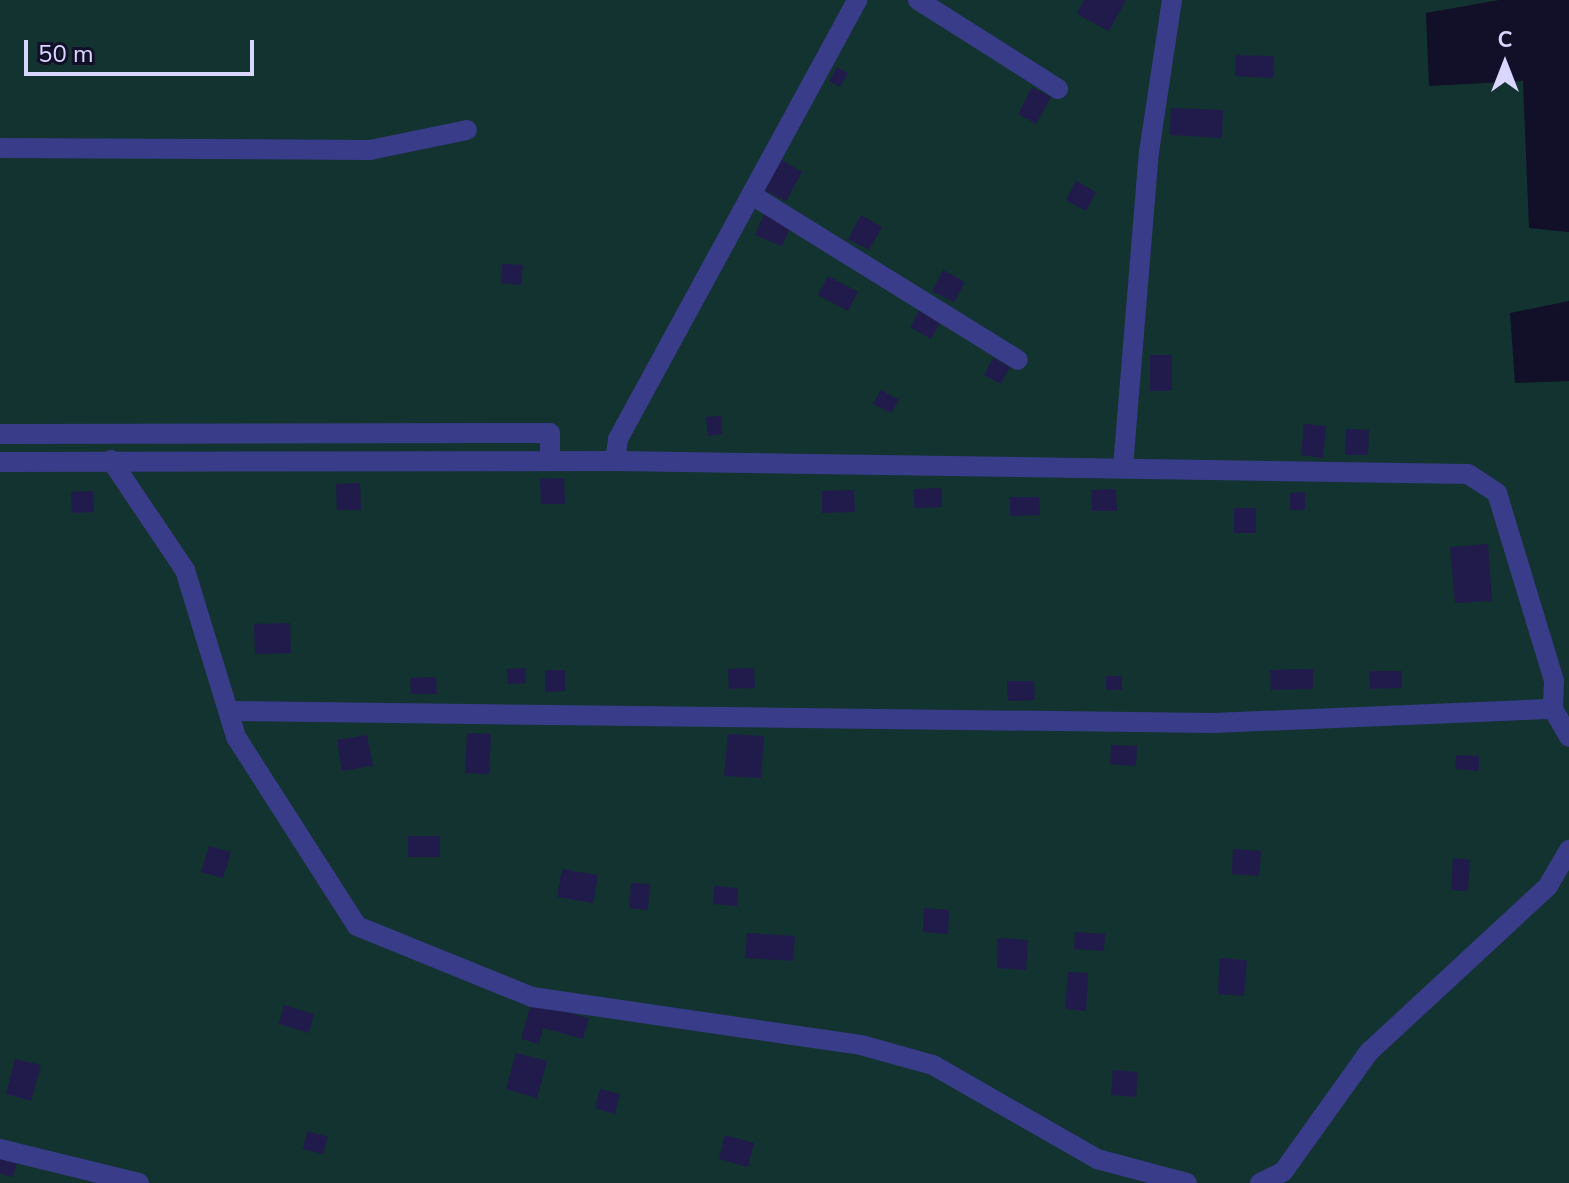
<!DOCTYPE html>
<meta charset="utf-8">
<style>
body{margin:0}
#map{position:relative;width:1569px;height:1183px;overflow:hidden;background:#120f29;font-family:"Nunito Sans",sans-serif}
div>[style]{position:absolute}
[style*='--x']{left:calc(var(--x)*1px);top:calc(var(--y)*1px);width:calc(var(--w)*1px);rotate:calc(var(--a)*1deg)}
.green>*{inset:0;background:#123330}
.building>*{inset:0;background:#211b4b}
.minor>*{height:20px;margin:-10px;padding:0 10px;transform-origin:10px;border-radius:10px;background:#393c89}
span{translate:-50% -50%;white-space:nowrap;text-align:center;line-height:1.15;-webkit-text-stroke:6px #120f29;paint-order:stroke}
.north{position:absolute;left:1465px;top:24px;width:80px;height:80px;-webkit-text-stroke:6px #120f29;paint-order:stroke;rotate:0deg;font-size:22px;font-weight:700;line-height:32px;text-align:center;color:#d9d7ff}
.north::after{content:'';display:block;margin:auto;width:28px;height:36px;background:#d9d7ff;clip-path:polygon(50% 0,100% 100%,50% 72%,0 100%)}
.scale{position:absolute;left:24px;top:40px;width:230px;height:36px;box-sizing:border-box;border:4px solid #d9d7ff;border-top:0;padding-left:10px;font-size:24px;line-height:28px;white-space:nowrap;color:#d9d7ff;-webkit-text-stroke:6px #120f29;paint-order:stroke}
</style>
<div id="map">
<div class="green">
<i style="clip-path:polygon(0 0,1499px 0,1426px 13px,1429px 86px,1523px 81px,1529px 228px,1569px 232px,1569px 301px,1510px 313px,1515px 383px,1569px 381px,1569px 1183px,0 1183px)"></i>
</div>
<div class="building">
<i style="clip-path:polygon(1084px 0,1126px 0,1109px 31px,1077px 14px)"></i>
<i style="clip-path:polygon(1236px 55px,1274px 56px,1273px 78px,1235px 76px)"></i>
<i style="clip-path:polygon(837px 67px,848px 73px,840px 87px,829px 81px)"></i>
<i style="clip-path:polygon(1032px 87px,1051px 97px,1036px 124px,1018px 114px)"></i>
<i style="clip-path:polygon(1171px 108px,1223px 110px,1222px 138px,1170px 135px)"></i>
<i style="clip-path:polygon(780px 159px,802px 172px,786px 201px,764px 190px)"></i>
<i style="clip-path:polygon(1076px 181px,1096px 192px,1086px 211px,1066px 200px)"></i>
<i style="clip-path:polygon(764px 214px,791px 225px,782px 246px,755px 235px)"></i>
<i style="clip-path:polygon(861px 215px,882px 227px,869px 250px,848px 239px)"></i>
<i style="clip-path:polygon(502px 264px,523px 265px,521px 285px,501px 283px)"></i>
<i style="clip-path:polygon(943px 270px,965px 282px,954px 302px,932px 291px)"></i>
<i style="clip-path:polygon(828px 276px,858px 292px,848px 311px,818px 295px)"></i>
<i style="clip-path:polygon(919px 311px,940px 323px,931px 339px,910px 327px)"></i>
<i style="clip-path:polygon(1150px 355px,1172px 355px,1172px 391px,1150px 391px)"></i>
<i style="clip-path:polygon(993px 358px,1010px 367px,1001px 384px,984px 375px)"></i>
<i style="clip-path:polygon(881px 390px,899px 400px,891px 413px,873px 404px)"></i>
<i style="clip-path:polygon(721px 416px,722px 434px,708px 436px,706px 417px)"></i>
<i style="clip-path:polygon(1304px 424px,1326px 426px,1323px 458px,1301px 455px)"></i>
<i style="clip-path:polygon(1346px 429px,1369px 430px,1368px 455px,1345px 455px)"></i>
<i style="clip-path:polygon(564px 478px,565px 504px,541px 504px,540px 479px)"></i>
<i style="clip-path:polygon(360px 483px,361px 510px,337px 510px,336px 484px)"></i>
<i style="clip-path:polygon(942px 488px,942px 507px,914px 508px,914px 489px)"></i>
<i style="clip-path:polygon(1116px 489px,1117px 511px,1092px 511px,1091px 490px)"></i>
<i style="clip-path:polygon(854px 490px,855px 512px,822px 513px,822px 491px)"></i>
<i style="clip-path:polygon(93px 491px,94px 512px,72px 513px,71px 492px)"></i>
<i style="clip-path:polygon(1305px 492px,1305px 510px,1290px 510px,1290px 493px)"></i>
<i style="clip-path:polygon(1010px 497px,1039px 497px,1040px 515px,1010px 516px)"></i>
<i style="clip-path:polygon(1234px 508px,1256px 508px,1256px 533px,1234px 533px)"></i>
<i style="clip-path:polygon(1488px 544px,1492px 601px,1455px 603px,1450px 547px)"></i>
<i style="clip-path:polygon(290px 623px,291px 653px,255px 654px,254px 624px)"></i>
<i style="clip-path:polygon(525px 668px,526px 683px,508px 684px,507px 669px)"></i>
<i style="clip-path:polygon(754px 668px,755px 688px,729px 689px,728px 669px)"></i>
<i style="clip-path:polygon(1313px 669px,1313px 689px,1271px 690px,1270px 670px)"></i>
<i style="clip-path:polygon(545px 670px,565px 670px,565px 691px,545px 692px)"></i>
<i style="clip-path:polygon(1369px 671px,1402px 671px,1402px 688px,1370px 689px)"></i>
<i style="clip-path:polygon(1106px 676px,1122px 676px,1122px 690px,1106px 690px)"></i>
<i style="clip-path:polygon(436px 677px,437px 694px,411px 694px,410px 678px)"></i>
<i style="clip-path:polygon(1007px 681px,1034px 681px,1035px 700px,1008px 701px)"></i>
<i style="clip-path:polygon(467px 733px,491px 734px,489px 774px,465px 773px)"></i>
<i style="clip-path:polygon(728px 734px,764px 736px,761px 778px,724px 776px)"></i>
<i style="clip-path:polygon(367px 735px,373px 766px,342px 771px,337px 740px)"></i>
<i style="clip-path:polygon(1111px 745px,1137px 746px,1136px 766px,1110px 764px)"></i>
<i style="clip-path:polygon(1456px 755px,1479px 756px,1479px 771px,1455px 769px)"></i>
<i style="clip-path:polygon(408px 836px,440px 836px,440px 857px,408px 857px)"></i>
<i style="clip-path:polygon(209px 846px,231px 852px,223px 878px,201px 872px)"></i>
<i style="clip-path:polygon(1233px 849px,1261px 851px,1259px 876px,1232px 874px)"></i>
<i style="clip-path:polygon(1453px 858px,1470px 860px,1468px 891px,1451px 890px)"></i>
<i style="clip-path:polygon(562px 869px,598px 875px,593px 903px,557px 897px)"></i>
<i style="clip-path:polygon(631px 883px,650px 884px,648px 910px,629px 908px)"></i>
<i style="clip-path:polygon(714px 886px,738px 888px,737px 906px,713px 904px)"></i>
<i style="clip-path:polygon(924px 908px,949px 910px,948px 934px,923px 932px)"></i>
<i style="clip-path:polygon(1075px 932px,1105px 934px,1104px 951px,1074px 949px)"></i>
<i style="clip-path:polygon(747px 933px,795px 936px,793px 961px,745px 958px)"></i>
<i style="clip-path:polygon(998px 938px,1028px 940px,1026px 970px,997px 968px)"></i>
<i style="clip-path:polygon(1220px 958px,1247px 960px,1244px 996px,1218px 994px)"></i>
<i style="clip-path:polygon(1068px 972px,1088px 973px,1086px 1011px,1065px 1009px)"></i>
<i style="clip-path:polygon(531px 1003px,589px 1018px,583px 1039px,543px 1028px,539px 1044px,521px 1039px)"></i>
<i style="clip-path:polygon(284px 1005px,314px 1014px,309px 1033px,279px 1024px)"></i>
<i style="clip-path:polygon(516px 1053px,547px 1061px,537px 1098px,506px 1089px)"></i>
<i style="clip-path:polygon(15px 1059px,41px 1065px,31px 1101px,6px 1094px)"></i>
<i style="clip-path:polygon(1113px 1070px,1138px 1072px,1136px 1097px,1111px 1095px)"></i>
<i style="clip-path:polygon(600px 1089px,620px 1094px,615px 1114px,595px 1108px)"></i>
<i style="clip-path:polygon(307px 1131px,328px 1137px,323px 1154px,303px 1149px)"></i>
<i style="clip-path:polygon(725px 1135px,754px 1143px,748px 1167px,719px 1159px)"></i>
<i style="clip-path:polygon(0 1159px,17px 1163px,13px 1177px,0 1174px)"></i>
</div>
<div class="minor">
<i style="--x:918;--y:0;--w:166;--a:32.4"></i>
<i style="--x:0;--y:148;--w:370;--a:0.3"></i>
<i style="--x:370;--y:150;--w:99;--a:-11.7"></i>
<i style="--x:755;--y:197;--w:309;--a:31.8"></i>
<i style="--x:0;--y:434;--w:550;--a:-0.1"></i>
<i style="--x:550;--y:433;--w:28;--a:90"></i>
<i style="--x:111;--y:460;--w:133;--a:56.1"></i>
<i style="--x:185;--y:570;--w:175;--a:73"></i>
<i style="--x:236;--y:737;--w:224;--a:57.4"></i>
<i style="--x:357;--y:926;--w:189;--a:22.1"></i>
<i style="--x:532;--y:997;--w:332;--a:8.3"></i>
<i style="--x:861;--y:1045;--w:75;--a:15.5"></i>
<i style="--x:933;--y:1065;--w:189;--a:29.8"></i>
<i style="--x:1097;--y:1159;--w:93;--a:14.9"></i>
<i style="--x:615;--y:461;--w:22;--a:-82"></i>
<i style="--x:618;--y:439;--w:500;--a:-61.4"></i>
<i style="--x:0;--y:462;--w:615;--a:-0.09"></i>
<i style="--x:615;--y:461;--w:853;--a:0.87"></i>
<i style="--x:1468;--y:474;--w:35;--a:33"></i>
<i style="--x:1497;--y:493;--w:196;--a:73.1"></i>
<i style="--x:1554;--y:681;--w:28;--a:92"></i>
<i style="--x:1553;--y:709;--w:32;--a:60"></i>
<i style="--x:1123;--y:467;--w:316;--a:-85.3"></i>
<i style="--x:1149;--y:152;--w:154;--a:-81.4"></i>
<i style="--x:229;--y:711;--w:985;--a:0.7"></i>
<i style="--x:1214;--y:723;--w:339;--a:-2.4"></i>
<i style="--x:0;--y:1149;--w:143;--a:13.7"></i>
<i style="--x:1260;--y:1183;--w:25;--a:-26"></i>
<i style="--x:1283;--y:1172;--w:148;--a:-54.4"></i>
<i style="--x:1369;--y:1052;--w:244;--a:-42.8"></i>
<i style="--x:1548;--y:886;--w:42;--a:-59.7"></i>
</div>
<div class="north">С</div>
<div class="scale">50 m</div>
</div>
